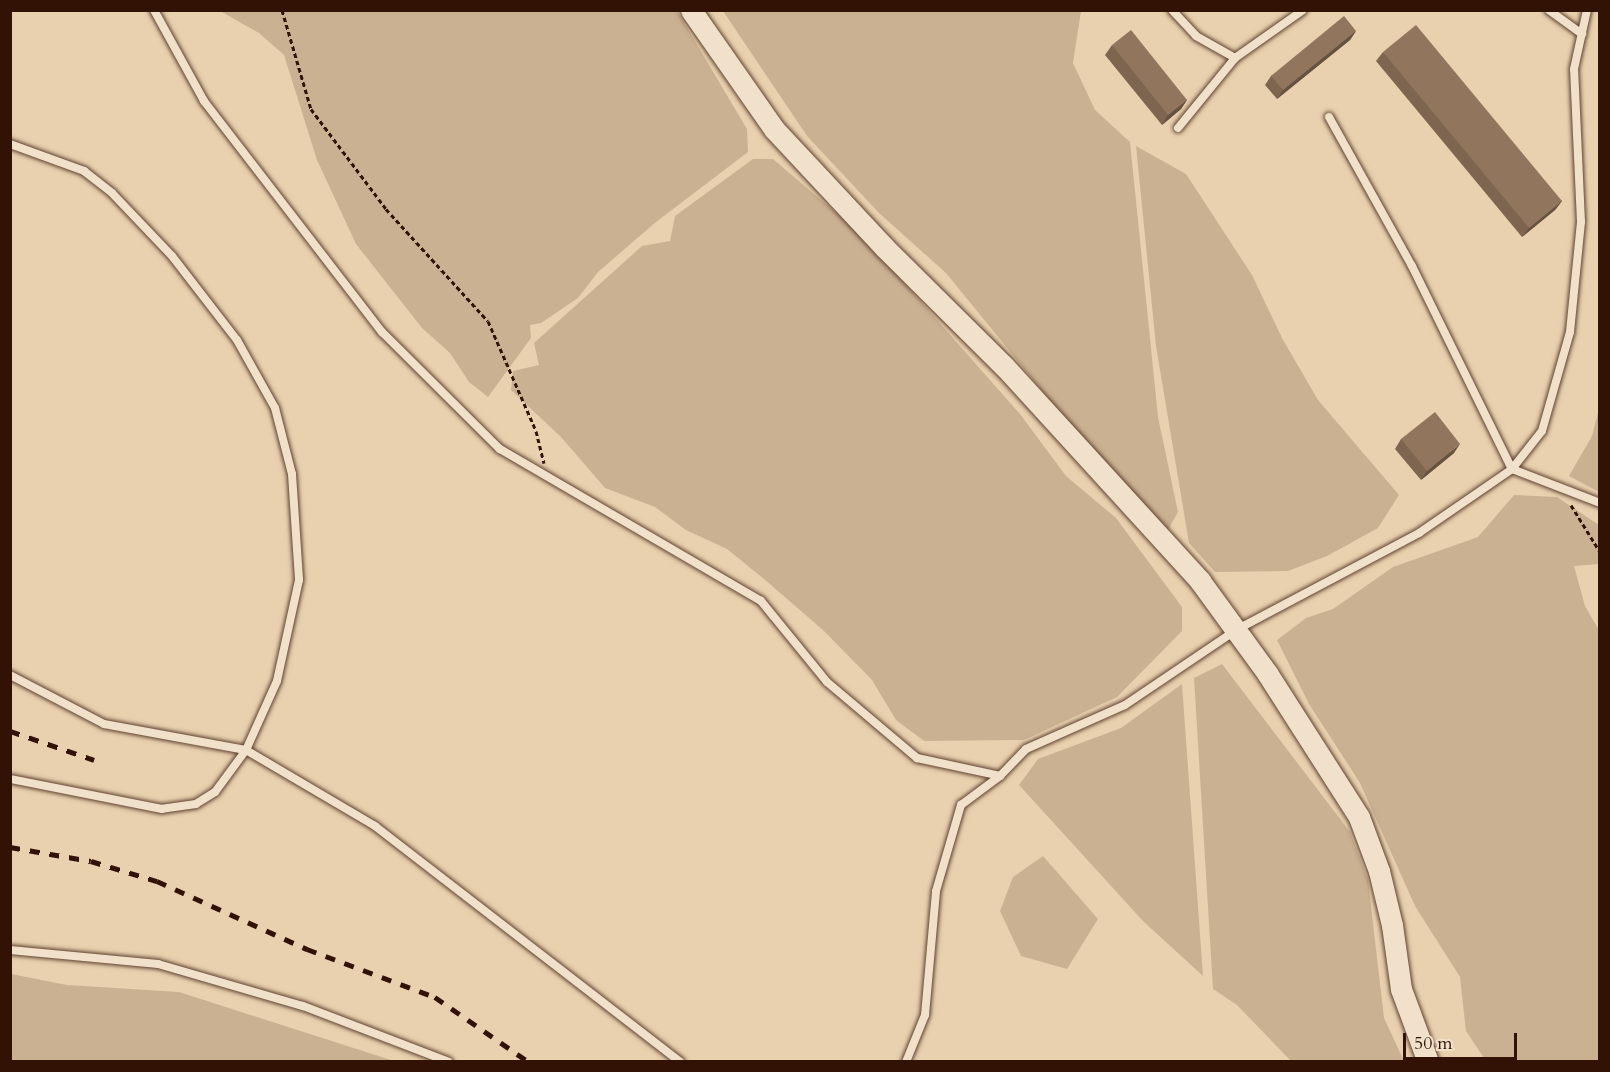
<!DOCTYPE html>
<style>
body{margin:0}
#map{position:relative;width:1610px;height:1072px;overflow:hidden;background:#e9d1af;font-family:Cardo,serif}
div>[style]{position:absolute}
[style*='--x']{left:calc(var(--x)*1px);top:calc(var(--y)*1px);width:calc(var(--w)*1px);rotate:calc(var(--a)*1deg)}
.green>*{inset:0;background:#cab192}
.path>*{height:3px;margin-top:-1.5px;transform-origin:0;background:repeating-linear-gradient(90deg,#311205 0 4.5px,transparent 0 7.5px)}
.roads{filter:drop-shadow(0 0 2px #5f4230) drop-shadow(0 0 2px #5f4230)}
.lane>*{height:8px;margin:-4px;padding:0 4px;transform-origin:4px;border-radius:4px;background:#f1e1cb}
.secondary>*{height:21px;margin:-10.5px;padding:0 10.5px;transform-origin:10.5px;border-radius:10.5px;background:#f1e1cb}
.rail>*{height:4.5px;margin-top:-2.25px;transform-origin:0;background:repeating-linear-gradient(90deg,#311205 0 10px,transparent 0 20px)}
.wall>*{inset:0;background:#7d6550}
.shaded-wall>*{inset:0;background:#665241}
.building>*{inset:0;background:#91755d}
span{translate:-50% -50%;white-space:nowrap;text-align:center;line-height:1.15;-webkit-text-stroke:6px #f1e1cb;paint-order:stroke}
.frame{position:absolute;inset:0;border:12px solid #311205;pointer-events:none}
.scale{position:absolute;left:1403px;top:1033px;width:114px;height:27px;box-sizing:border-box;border:3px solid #311205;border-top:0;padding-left:8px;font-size:18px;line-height:21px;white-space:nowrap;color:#311205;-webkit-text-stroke:4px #f1e1cb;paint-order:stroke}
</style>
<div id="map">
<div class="green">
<i style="clip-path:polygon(220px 11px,677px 11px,747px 129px,748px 152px,656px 222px,598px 272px,578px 298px,541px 323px,530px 325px,531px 338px,488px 397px,469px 382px,450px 353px,422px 328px,356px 244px,317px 160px,284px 55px,259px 33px)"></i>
<i style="clip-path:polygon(723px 11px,1081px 11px,1073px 63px,1095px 110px,1130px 142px,1158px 417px,1178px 512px,1168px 530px,1074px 430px,946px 273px,879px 213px,807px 136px)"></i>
<i style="clip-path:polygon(1136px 146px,1186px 174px,1252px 275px,1282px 338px,1318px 400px,1399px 495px,1378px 528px,1327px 556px,1288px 571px,1215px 572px,1189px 543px,1156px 346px)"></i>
<i style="clip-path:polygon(753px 159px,773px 159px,861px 234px,1020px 414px,1066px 476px,1116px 518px,1182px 607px,1182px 631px,1117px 697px,1024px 740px,924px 741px,896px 720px,872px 680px,823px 630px,764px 579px,727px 549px,686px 530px,655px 507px,605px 488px,561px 437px,511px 390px,513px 371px,539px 365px,534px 343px,642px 246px,670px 241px,675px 216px)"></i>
<i style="clip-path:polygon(1599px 409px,1599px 492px,1569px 476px,1592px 436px)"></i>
<i style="clip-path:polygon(1514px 495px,1557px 497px,1599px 525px,1599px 564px,1574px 566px,1585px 606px,1600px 632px,1599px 1061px,1486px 1061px,1466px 1031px,1460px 977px,1415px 906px,1360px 783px,1309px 704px,1277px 640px,1306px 618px,1333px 609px,1393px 567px,1478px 537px)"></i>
<i style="clip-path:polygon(1222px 664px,1350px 832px,1368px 880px,1384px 1018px,1404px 1061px,1291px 1061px,1237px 1005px,1213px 989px,1194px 678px)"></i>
<i style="clip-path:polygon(1182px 684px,1203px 976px,1143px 921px,1019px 785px,1038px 759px,1121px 728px)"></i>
<i style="clip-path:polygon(1043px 856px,1098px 919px,1067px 969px,1021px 956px,1000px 911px,1013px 877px)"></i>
<i style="clip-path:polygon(11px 974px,67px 985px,179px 992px,394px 1061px,11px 1061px)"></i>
</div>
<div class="path">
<i style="--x:282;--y:10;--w:103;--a:73.7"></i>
<i style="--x:311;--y:109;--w:125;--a:53.1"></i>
<i style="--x:386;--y:209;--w:151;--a:47.7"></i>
<i style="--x:488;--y:321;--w:120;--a:66.4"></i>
<i style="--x:536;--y:431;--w:33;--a:76"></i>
<i style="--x:1571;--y:505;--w:55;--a:58.3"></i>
</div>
<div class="roads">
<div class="lane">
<i style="--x:154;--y:10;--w:104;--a:61.2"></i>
<i style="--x:204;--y:101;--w:292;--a:52.4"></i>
<i style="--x:382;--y:332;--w:166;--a:44.8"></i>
<i style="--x:500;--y:449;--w:302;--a:30.2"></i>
<i style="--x:761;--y:601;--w:104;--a:50.8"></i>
<i style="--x:827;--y:682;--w:118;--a:40.2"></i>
<i style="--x:917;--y:758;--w:85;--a:12.2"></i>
<i style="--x:1172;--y:10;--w:35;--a:47"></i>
<i style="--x:1196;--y:36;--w:45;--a:29.4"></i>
<i style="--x:1549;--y:10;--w:41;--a:36"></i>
<i style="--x:1329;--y:117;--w:171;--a:60.9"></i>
<i style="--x:1412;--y:266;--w:226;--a:63.8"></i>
<i style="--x:1512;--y:469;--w:94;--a:21.1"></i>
<i style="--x:1178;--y:128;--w:90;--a:-50.8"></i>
<i style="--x:1235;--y:58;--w:83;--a:-35.2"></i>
<i style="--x:10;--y:144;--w:79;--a:20"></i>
<i style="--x:84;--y:171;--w:36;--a:38"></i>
<i style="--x:112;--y:193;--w:87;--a:46.4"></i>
<i style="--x:172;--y:256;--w:106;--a:52.3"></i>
<i style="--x:237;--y:340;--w:78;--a:60.8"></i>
<i style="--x:275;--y:408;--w:68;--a:75.6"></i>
<i style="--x:292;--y:474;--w:106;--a:86.2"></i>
<i style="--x:299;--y:580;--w:103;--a:102.3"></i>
<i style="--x:277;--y:681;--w:76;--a:114.2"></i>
<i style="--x:246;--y:750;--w:52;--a:126.4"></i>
<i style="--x:215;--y:792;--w:22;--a:148"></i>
<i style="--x:196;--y:804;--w:34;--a:172"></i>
<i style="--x:162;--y:809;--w:155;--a:-168.8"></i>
<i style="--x:10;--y:675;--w:106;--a:27.5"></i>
<i style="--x:104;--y:724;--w:144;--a:10.4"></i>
<i style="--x:246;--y:750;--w:150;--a:30.5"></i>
<i style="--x:375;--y:826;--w:386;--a:37.7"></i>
<i style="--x:10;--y:950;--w:149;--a:5.4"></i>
<i style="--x:158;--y:964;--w:151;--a:16.2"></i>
<i style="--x:303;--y:1006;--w:156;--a:21"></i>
<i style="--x:906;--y:1062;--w:51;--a:-68"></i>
<i style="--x:925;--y:1015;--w:124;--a:-84.9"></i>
<i style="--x:936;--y:891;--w:90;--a:-73.8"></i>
<i style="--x:961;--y:805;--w:49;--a:-36.6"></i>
<i style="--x:1000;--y:776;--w:37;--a:-46"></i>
<i style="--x:1026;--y:749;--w:108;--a:-24"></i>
<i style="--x:1125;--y:705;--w:134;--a:-34"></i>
<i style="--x:1236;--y:630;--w:207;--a:-27.9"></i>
<i style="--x:1419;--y:533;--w:113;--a:-34.5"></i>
<i style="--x:1512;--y:469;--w:48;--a:-51.7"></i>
<i style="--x:1542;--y:431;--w:103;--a:-74.2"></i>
<i style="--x:1570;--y:332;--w:111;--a:-84.3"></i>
<i style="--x:1581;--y:222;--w:153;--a:-92.6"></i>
<i style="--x:1574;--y:69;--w:60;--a:-77.6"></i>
</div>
<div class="secondary">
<i style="--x:691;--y:10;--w:145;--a:55.1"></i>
<i style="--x:774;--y:129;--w:161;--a:47"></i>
<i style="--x:884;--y:247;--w:169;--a:44.8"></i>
<i style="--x:1004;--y:366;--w:291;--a:47.6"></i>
<i style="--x:1200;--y:581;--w:114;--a:53.9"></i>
<i style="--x:1267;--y:673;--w:171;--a:57.4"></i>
<i style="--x:1359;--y:817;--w:58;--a:69.7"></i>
<i style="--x:1379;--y:871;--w:56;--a:76.5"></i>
<i style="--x:1392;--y:925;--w:65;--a:82"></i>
<i style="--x:1401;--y:989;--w:78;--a:69.7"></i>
</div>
</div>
<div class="rail">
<i style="--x:10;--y:731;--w:89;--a:19"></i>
<i style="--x:10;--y:847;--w:82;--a:9.8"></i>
<i style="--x:91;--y:861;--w:69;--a:16.9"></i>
<i style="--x:157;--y:881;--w:165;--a:24.4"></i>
<i style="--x:307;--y:949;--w:137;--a:20.6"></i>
<i style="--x:435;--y:997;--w:114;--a:34.7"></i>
</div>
<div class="wall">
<i style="clip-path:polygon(1356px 31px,1350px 40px,1277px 99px,1265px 85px,1271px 76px)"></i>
<i style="clip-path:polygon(1112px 45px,1187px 100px,1181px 109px,1162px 125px,1105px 55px)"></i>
<i style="clip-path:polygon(1383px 52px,1562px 201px,1555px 210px,1522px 237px,1376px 61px)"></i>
<i style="clip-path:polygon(1401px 439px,1454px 453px,1421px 480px,1395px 449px)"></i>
</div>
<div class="shaded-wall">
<i style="clip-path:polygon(1356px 31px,1350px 40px,1277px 99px,1283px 90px)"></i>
<i style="clip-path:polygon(1187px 100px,1181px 109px,1162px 125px,1168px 115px)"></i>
<i style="clip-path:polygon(1562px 201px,1555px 210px,1522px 237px,1529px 228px)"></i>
<i style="clip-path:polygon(1460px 444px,1454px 453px,1421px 480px,1427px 471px)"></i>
</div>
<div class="building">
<i style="clip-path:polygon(1344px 16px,1356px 31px,1283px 90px,1271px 76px)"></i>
<i style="clip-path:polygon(1416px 25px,1562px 201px,1529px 228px,1383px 52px)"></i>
<i style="clip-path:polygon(1131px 30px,1187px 100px,1168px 115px,1112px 45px)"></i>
<i style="clip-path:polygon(1435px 412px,1460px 444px,1427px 471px,1401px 439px)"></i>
</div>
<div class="frame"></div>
<div class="scale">50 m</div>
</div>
